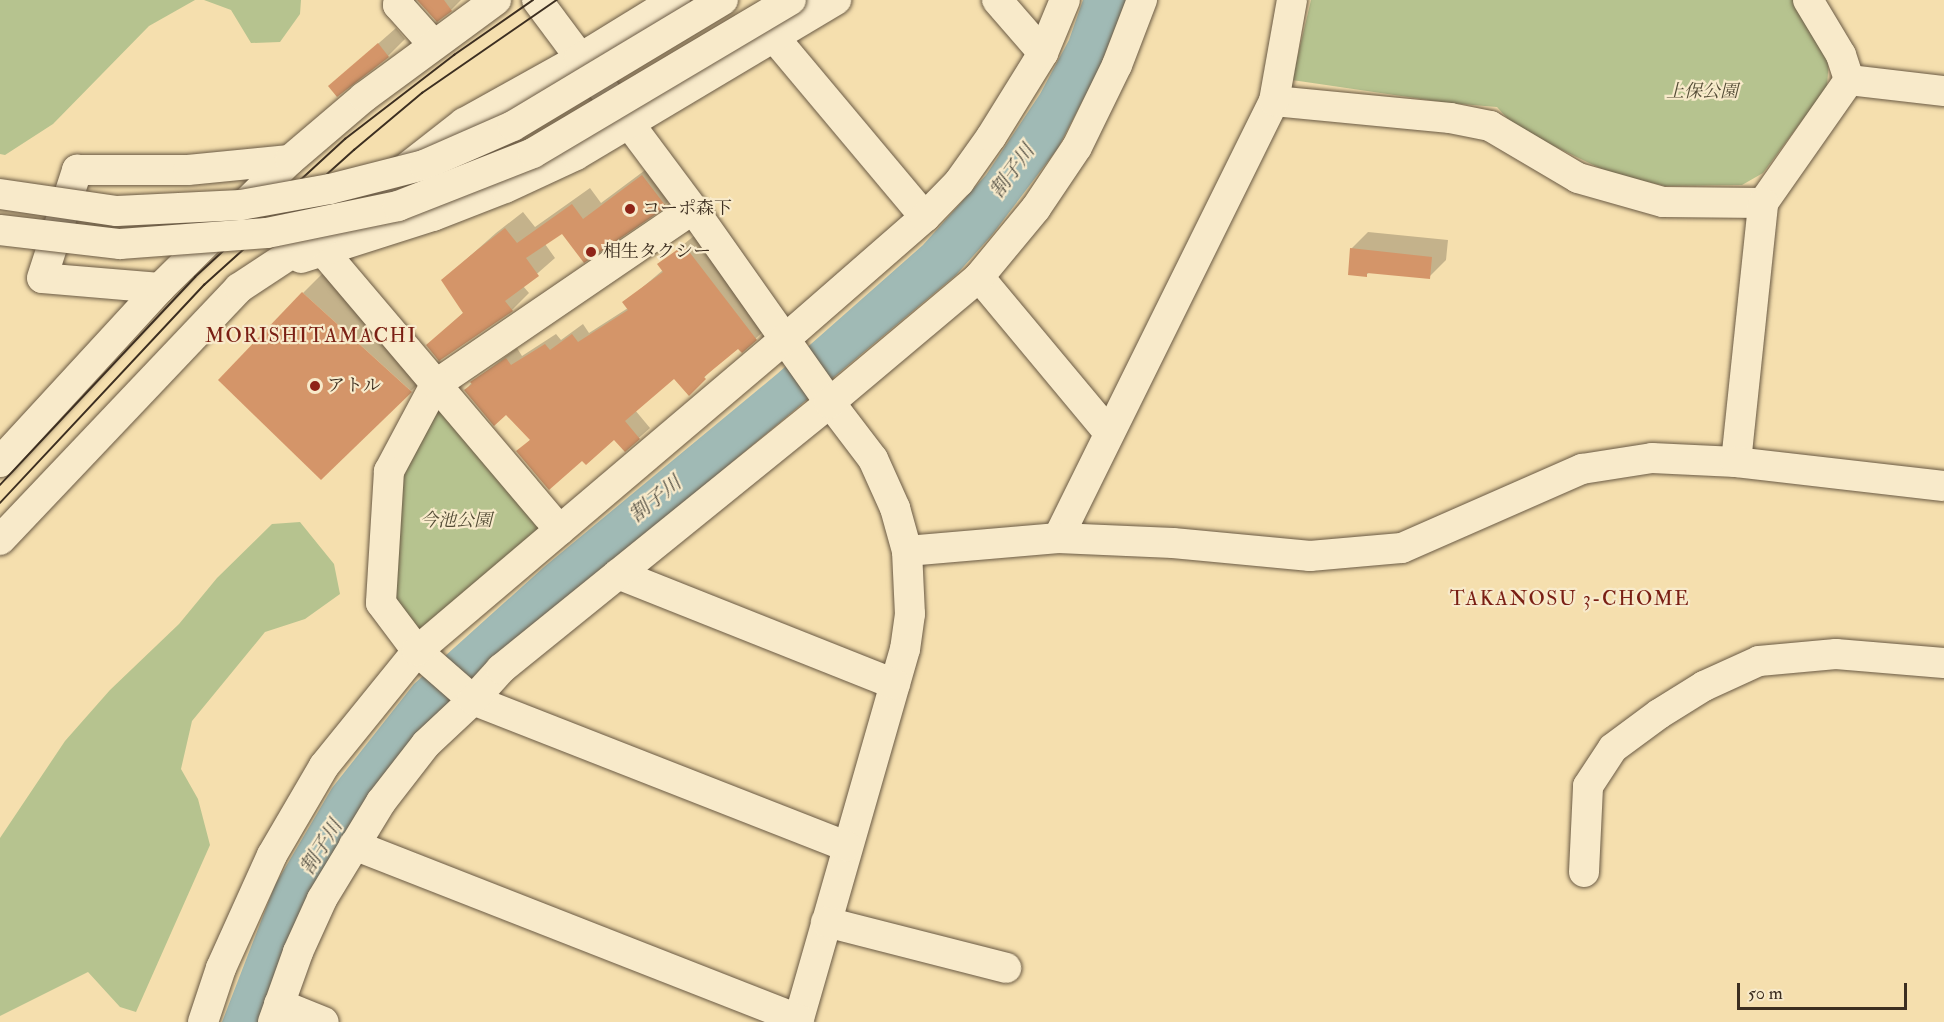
<!DOCTYPE html>
<meta charset="utf-8">
<style>
body{margin:0}
#map{position:relative;width:1944px;height:1022px;overflow:hidden;background:#f5dfae;font-family:"IM FELL Double Pica","Noto Serif JP",serif}
div>[style]{position:absolute}
[style*='--x']{left:calc(var(--x)*1px);top:calc(var(--y)*1px);width:calc(var(--w)*1px);rotate:calc(var(--a)*1deg)}
.green>*{inset:0;background:#b6c38f}
.water>*{inset:0;background:#a0bab5}
.shadow>*{inset:0;background:#0003}
.building>*{inset:0;background:#d49569}
.roads{filter:drop-shadow(0 0 2px #6a5a44) drop-shadow(0 0 2px #6a5a44)}
.minor>*{height:30px;margin:-15px;padding:0 15px;transform-origin:15px;border-radius:15px;background:#f8eaca}
.tram>*{height:1.5px;margin:-0.75px;padding:0 0.75px;transform-origin:0.75px;border-radius:0.75px;background:#3c2e20}
.bridges{filter:drop-shadow(0 0 2px #6a5a44) drop-shadow(0 0 2px #6a5a44)}
.minor-bridge>*{height:30px;margin:-15px;padding:0 15px;transform-origin:15px;border-radius:15px;background:#f8eaca}
.dots>*{width:16px;height:16px;translate:-50% -50%;box-sizing:border-box;border:3px solid #f8eaca;border-radius:50%}
span{translate:-50% -50%;white-space:nowrap;text-align:center;line-height:1.15;-webkit-text-stroke:4.5px #f8eaca;paint-order:stroke}
.park-label{font-size:18px;color:#544c36;font-style:italic}
.poi-label{font-size:18px;color:#3c2e20}
.left{translate:0 -50%;text-align:left}
.water-label{font-size:20px;color:#555145;font-style:italic}
.neighbourhood-label{font-size:20px;color:#7a1f14;letter-spacing:1.5px}
.scale{position:absolute;left:1737px;top:983px;width:170px;height:27px;box-sizing:border-box;border:3px solid #3c2e20;border-top:0;padding-left:8px;font-size:18px;line-height:21px;white-space:nowrap;color:#3c2e20;-webkit-text-stroke:4px #f8eaca;paint-order:stroke}
</style>
<div id="map">
<div class="green">
<i style="clip-path:polygon(0 0,195px 0,149px 26px,53px 124px,5px 155px,0 154px)"></i>
<i style="clip-path:polygon(204px 0,301px 0,300px 14px,280px 42px,251px 43px,231px 10px)"></i>
<i style="clip-path:polygon(1311px 0,1793px 0,1829px 58px,1827px 87px,1763px 173px,1742px 185px,1665px 186px,1610px 173px,1516px 128px,1497px 107px,1449px 103px,1292px 80px)"></i>
<i style="clip-path:polygon(434px 409px,446px 412px,539px 522px,540px 533px,426px 631px,416px 630px,391px 595px,394px 485px)"></i>
<i style="clip-path:polygon(300px 522px,334px 564px,340px 594px,305px 619px,265px 632px,192px 721px,181px 769px,198px 799px,210px 845px,136px 1012px,120px 1007px,88px 972px,0 1016px,0 838px,65px 741px,110px 690px,179px 624px,217px 578px,272px 524px)"></i>
</div>
<div class="water">
<i style="clip-path:polygon(1083px 0,1126px 0,1099px 69px,1058px 148px,992px 235px,956px 275px,491px 664px,442px 712px,259px 1022px,222px 1022px,275px 885px,332px 788px,414px 684px,544px 567px,777px 374px,923px 245px,986px 175px,1040px 94px,1069px 40px)"></i>
</div>
<div class="shadow">
<i style="clip-path:polygon(420px 0,461px 0,451px 10px)"></i>
<i style="clip-path:polygon(396px 28px,405px 39px,388px 56px,330px 86px)"></i>
<i style="clip-path:polygon(660px 159px,681px 189px,664px 206px,563px 232px,545px 244px,555px 258px,523px 286px,529px 293px,512px 310px,428px 345px,464px 312px,443px 280px,496px 233px,523px 212px,535px 227px,590px 188px,601px 203px)"></i>
<i style="clip-path:polygon(1368px 232px,1448px 240px,1446px 260px,1429px 277px,1370px 272px,1366px 275px,1351px 249px)"></i>
<i style="clip-path:polygon(695px 235px,767px 328px,742px 351px,739px 347px,714px 367px,689px 394px,674px 377px,635px 410px,650px 428px,625px 450px,614px 438px,583px 459px,518px 452px,531px 439px,507px 412px,466px 390px,472px 382px,517px 348px,522px 356px,556px 334px,561px 340px,583px 324px,589px 333px,628px 308px,624px 303px,663px 270px,659px 265px)"></i>
<i style="clip-path:polygon(325px 271px,433px 369px,411px 391px,303px 293px)"></i>
</div>
<div class="building">
<i style="clip-path:polygon(417px 0,444px 0,452px 11px,437px 22px)"></i>
<i style="clip-path:polygon(378px 43px,389px 57px,337px 97px,328px 86px)"></i>
<i style="clip-path:polygon(642px 175px,665px 205px,665px 208px,584px 263px,562px 234px,526px 258px,539px 276px,505px 301px,513px 311px,439px 361px,426px 345px,463px 313px,441px 280px,477px 250px,505px 228px,517px 243px,572px 204px,583px 219px)"></i>
<i style="clip-path:polygon(684px 245px,757px 340px,742px 353px,738px 349px,704px 377px,706px 379px,689px 396px,674px 379px,625px 421px,640px 439px,625px 452px,614px 440px,586px 465px,582px 461px,549px 490px,516px 451px,530px 440px,506px 415px,494px 426px,464px 390px,472px 384px,470px 382px,506px 358px,511px 365px,545px 344px,550px 350px,572px 334px,578px 342px,628px 310px,622px 302px,663px 272px,657px 264px)"></i>
<i style="clip-path:polygon(1350px 248px,1432px 257px,1430px 279px,1367px 273px,1367px 277px,1348px 275px)"></i>
<i style="clip-path:polygon(302px 292px,412px 392px,321px 480px,218px 380px)"></i>
</div>
<div class="roads">
<div class="minor">
<i style="--x:399;--y:0;--w:5;--a:101"></i>
<i style="--x:398;--y:5;--w:52;--a:48.1"></i>
<i style="--x:537;--y:0;--w:261;--a:53.3"></i>
<i style="--x:693;--y:209;--w:229;--a:54.8"></i>
<i style="--x:825;--y:396;--w:79;--a:52.7"></i>
<i style="--x:873;--y:459;--w:54;--a:65.8"></i>
<i style="--x:895;--y:508;--w:45;--a:74.4"></i>
<i style="--x:907;--y:551;--w:63;--a:87.3"></i>
<i style="--x:910;--y:614;--w:35;--a:98"></i>
<i style="--x:905;--y:649;--w:388;--a:106"></i>
<i style="--x:997;--y:0;--w:70;--a:49"></i>
<i style="--x:1808;--y:0;--w:64;--a:59"></i>
<i style="--x:1841;--y:55;--w:26;--a:72"></i>
<i style="--x:773;--y:36;--w:236;--a:50"></i>
<i style="--x:1849;--y:80;--w:96;--a:6.6"></i>
<i style="--x:1274;--y:101;--w:177;--a:5.5"></i>
<i style="--x:1450;--y:118;--w:41;--a:11.3"></i>
<i style="--x:1490;--y:126;--w:102;--a:30.6"></i>
<i style="--x:1578;--y:178;--w:88;--a:15.8"></i>
<i style="--x:1663;--y:202;--w:100;--a:0.6"></i>
<i style="--x:1763;--y:203;--w:150;--a:-55"></i>
<i style="--x:693;--y:209;--w:312;--a:145.7"></i>
<i style="--x:435;--y:385;--w:98;--a:118.1"></i>
<i style="--x:389;--y:471;--w:132;--a:93.5"></i>
<i style="--x:381;--y:603;--w:60;--a:53.1"></i>
<i style="--x:417;--y:651;--w:74;--a:41.2"></i>
<i style="--x:473;--y:700;--w:401;--a:21.4"></i>
<i style="--x:323;--y:251;--w:366;--a:49.7"></i>
<i style="--x:301;--y:258;--w:139;--a:-17.7"></i>
<i style="--x:433;--y:216;--w:77;--a:-21.3"></i>
<i style="--x:505;--y:188;--w:78;--a:-24.9"></i>
<i style="--x:576;--y:155;--w:303;--a:-30.8"></i>
<i style="--x:979;--y:277;--w:203;--a:50.2"></i>
<i style="--x:160;--y:288;--w:118;--a:-175.2"></i>
<i style="--x:42;--y:278;--w:114;--a:-72"></i>
<i style="--x:77;--y:170;--w:111;--a:0"></i>
<i style="--x:188;--y:170;--w:102;--a:-5.6"></i>
<i style="--x:0;--y:462;--w:236;--a:-47.4"></i>
<i style="--x:160;--y:288;--w:182;--a:-44.6"></i>
<i style="--x:290;--y:160;--w:97;--a:-40.4"></i>
<i style="--x:364;--y:97;--w:164;--a:-36.3"></i>
<i style="--x:1736;--y:462;--w:260;--a:-84"></i>
<i style="--x:1058;--y:538;--w:487;--a:-63.7"></i>
<i style="--x:1274;--y:101;--w:103;--a:-79.9"></i>
<i style="--x:0;--y:540;--w:347;--a:-46.5"></i>
<i style="--x:239;--y:288;--w:105;--a:-33.4"></i>
<i style="--x:327;--y:230;--w:174;--a:-38"></i>
<i style="--x:464;--y:123;--w:132;--a:-29.1"></i>
<i style="--x:579;--y:59;--w:113;--a:-31.6"></i>
<i style="--x:907;--y:551;--w:152;--a:-4.9"></i>
<i style="--x:1058;--y:538;--w:115;--a:2.5"></i>
<i style="--x:1173;--y:543;--w:138;--a:5.4"></i>
<i style="--x:1310;--y:556;--w:92;--a:-5"></i>
<i style="--x:1402;--y:548;--w:197;--a:-23.7"></i>
<i style="--x:1582;--y:469;--w:71;--a:-8.9"></i>
<i style="--x:1652;--y:458;--w:84;--a:2.7"></i>
<i style="--x:1736;--y:462;--w:209;--a:6.6"></i>
<i style="--x:618;--y:574;--w:298;--a:21.7"></i>
<i style="--x:354;--y:845;--w:478;--a:21.4"></i>
<i style="--x:1584;--y:872;--w:86;--a:-87.3"></i>
<i style="--x:1588;--y:786;--w:45;--a:-56.7"></i>
<i style="--x:1613;--y:748;--w:57;--a:-36.5"></i>
<i style="--x:1659;--y:714;--w:53;--a:-31.9"></i>
<i style="--x:1704;--y:686;--w:60;--a:-24.4"></i>
<i style="--x:1759;--y:661;--w:77;--a:-5.2"></i>
<i style="--x:1836;--y:654;--w:108;--a:4.8"></i>
<i style="--x:826;--y:922;--w:186;--a:14.3"></i>
<i style="--x:279;--y:1004;--w:48;--a:21.8"></i>
<i style="--x:203;--y:1022;--w:57;--a:-71.6"></i>
<i style="--x:221;--y:968;--w:124;--a:-65.7"></i>
<i style="--x:272;--y:855;--w:103;--a:-59.7"></i>
<i style="--x:324;--y:766;--w:148;--a:-51"></i>
<i style="--x:417;--y:651;--w:482;--a:-40.3"></i>
<i style="--x:785;--y:339;--w:186;--a:-41.1"></i>
<i style="--x:925;--y:217;--w:49;--a:-45.8"></i>
<i style="--x:959;--y:182;--w:55;--a:-54.6"></i>
<i style="--x:991;--y:137;--w:99;--a:-58.2"></i>
<i style="--x:1043;--y:53;--w:57;--a:-67.5"></i>
<i style="--x:273;--y:1022;--w:74;--a:-70.3"></i>
<i style="--x:298;--y:952;--w:58;--a:-65.6"></i>
<i style="--x:322;--y:899;--w:114;--a:-58.7"></i>
<i style="--x:381;--y:802;--w:73;--a:-52.2"></i>
<i style="--x:426;--y:744;--w:64;--a:-43.1"></i>
<i style="--x:473;--y:700;--w:42;--a:-47.9"></i>
<i style="--x:501;--y:669;--w:422;--a:-39"></i>
<i style="--x:829;--y:403;--w:196;--a:-40"></i>
<i style="--x:979;--y:277;--w:89;--a:-50.4"></i>
<i style="--x:1036;--y:208;--w:73;--a:-56.1"></i>
<i style="--x:1077;--y:147;--w:91;--a:-64"></i>
<i style="--x:1117;--y:65;--w:70;--a:-69"></i>
</div>
</div>
<div class="tram">
<i style="--x:0;--y:485;--w:285;--a:-46.8"></i>
<i style="--x:195;--y:277;--w:204;--a:-42.6"></i>
<i style="--x:345;--y:139;--w:138;--a:-37.6"></i>
<i style="--x:454;--y:55;--w:96;--a:-34.8"></i>
<i style="--x:0;--y:503;--w:299;--a:-46.9"></i>
<i style="--x:204;--y:285;--w:202;--a:-42"></i>
<i style="--x:354;--y:150;--w:89;--a:-40"></i>
<i style="--x:422;--y:93;--w:164;--a:-34.6"></i>
</div>
<div class="bridges">
<div class="minor-bridge">
<i style="--x:0;--y:194;--w:118;--a:8.3"></i>
<i style="--x:117;--y:211;--w:124;--a:-2.8"></i>
<i style="--x:241;--y:205;--w:90;--a:-10.2"></i>
<i style="--x:330;--y:189;--w:97;--a:-14.3"></i>
<i style="--x:424;--y:165;--w:97;--a:-23.7"></i>
<i style="--x:513;--y:126;--w:245;--a:-31"></i>
<i style="--x:0;--y:230;--w:121;--a:6.7"></i>
<i style="--x:120;--y:244;--w:147;--a:-4.3"></i>
<i style="--x:267;--y:233;--w:134;--a:-11.6"></i>
<i style="--x:398;--y:206;--w:145;--a:-21.4"></i>
<i style="--x:533;--y:153;--w:300;--a:-30.7"></i>
</div>
</div>
<div class="dots">
<i style="left:630px;top:209px;background:#8f2418"></i>
<i style="left:591px;top:252px;background:#8f2418"></i>
<i style="left:315px;top:386px;background:#8f2418"></i>
</div>
<div class="park-label">
<span style="left:1702px;top:92px">上保公園</span>
<span style="left:456px;top:521px">今池公園</span>
</div>
<div class="poi-label">
<span class="left" style="left:642px;top:209px">コーポ森下</span>
<span class="left" style="left:603px;top:252px">相生タクシー</span>
<span class="left" style="left:327px;top:386px">アトル</span>
</div>
<div class="water-label">
<span style="left:1012px;top:171px;rotate:-54deg">割子川</span>
<span style="left:655px;top:499px;rotate:-39deg">割子川</span>
<span style="left:321px;top:847px;rotate:-58deg">割子川</span>
</div>
<div class="neighbourhood-label">
<span style="left:311px;top:335px">MORISHITAMACHI</span>
<span style="left:1570px;top:598px">TAKANOSU 3-CHOME</span>
</div>
<div class="scale">50 m</div>
</div>
